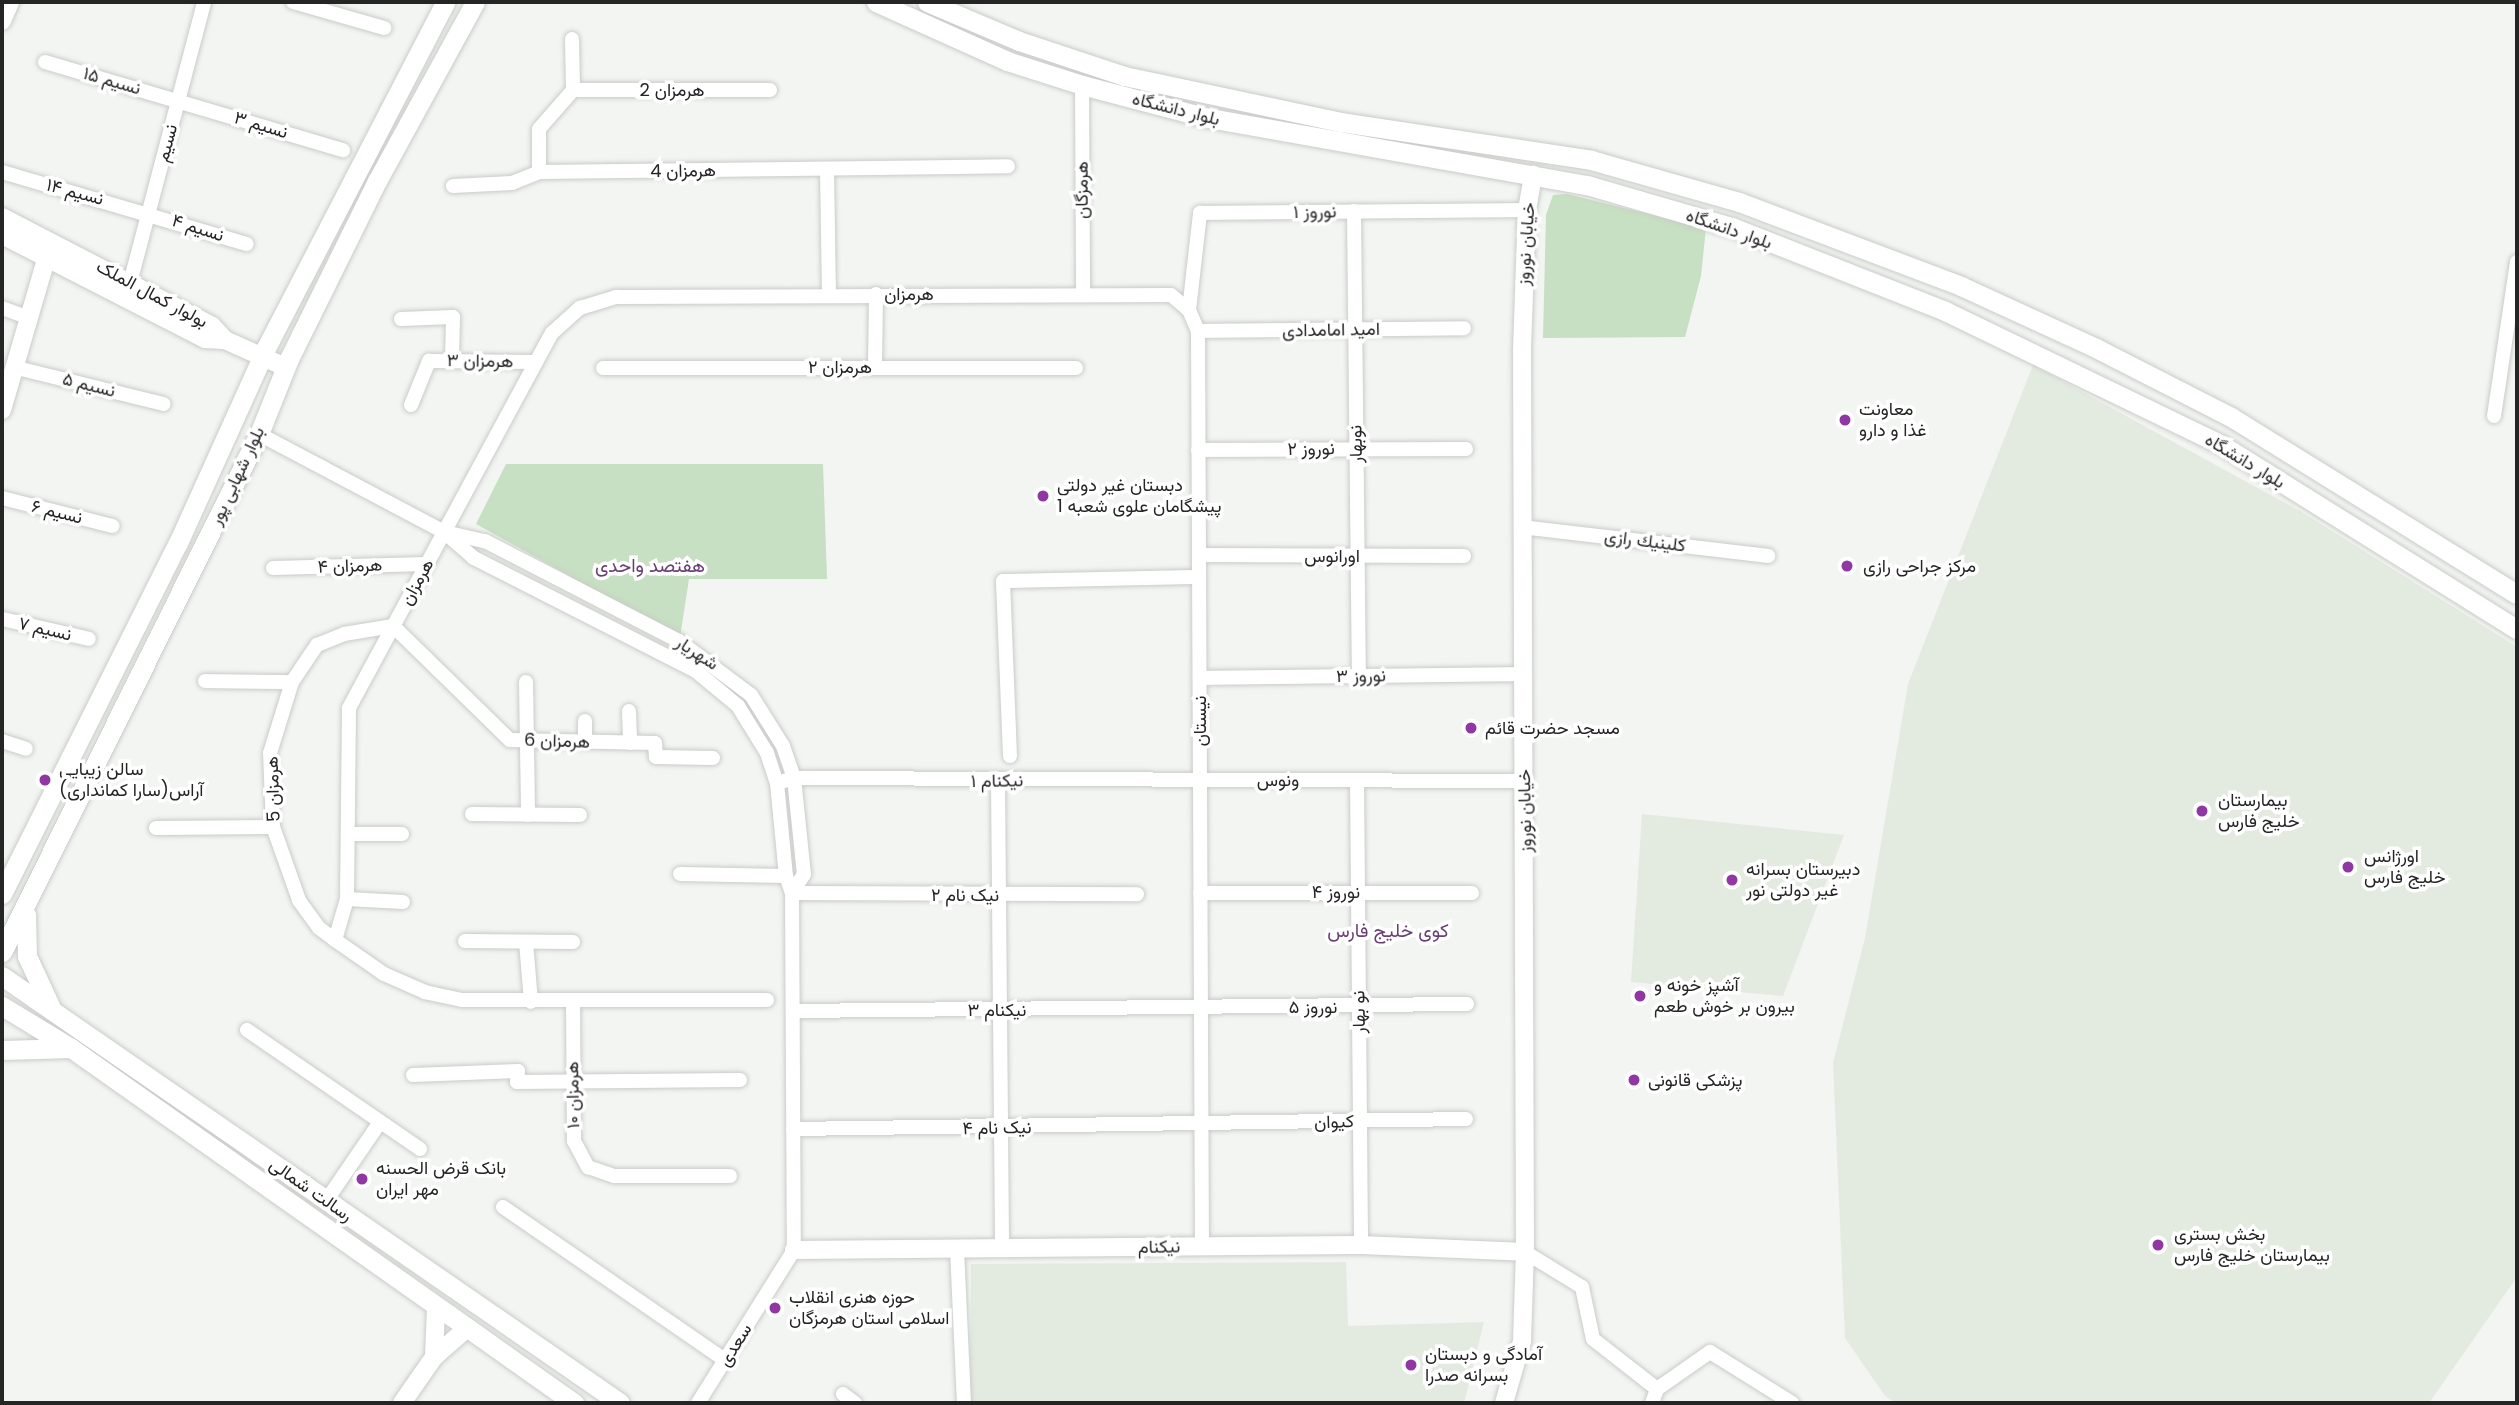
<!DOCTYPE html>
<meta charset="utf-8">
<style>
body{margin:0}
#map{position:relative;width:2519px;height:1405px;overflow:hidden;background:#f2f5f1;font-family:Poppins,Vazirmatn,sans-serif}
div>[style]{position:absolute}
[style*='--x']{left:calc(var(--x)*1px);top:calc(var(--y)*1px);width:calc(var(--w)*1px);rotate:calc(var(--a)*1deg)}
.built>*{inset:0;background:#e3ebe1}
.green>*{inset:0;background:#c7dfc2}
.roads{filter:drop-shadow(0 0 2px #c9ccc8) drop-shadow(0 0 2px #c9ccc8)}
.minor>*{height:14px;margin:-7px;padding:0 7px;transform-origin:7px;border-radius:7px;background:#fff}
.tertiary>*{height:18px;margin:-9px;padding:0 9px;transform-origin:9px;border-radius:9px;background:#fff}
.secondary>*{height:19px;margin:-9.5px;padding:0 9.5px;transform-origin:9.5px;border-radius:9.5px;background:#fff}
.dots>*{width:19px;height:19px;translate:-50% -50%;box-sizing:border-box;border:4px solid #fff;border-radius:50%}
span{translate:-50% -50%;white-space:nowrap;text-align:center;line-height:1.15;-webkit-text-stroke:7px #fff;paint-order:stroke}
.street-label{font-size:18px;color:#242524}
.poi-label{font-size:18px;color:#242524}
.left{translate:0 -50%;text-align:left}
.neighbourhood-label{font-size:19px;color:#6a3e74}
.frame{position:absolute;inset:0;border:4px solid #242524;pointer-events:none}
</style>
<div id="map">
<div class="built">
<i style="clip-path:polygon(2033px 365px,2300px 511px,2517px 647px,2517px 1277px,2429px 1403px,1896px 1403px,1885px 1396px,1845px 1338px,1833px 1063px,1865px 938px,1908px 684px)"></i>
<i style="clip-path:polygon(1642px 814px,1844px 835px,1783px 996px,1631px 982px)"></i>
<i style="clip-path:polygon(1346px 1262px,1348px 1326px,1484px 1322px,1464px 1403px,970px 1403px,971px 1264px)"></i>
</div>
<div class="green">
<i style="clip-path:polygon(1567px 194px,1706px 228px,1701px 276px,1685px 337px,1543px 338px,1546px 215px,1553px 195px)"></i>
<i style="clip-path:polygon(506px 464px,823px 464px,827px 579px,689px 579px,680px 637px,476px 524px)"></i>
</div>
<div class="roads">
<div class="minor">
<i style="--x:293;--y:2;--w:95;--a:15.9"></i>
<i style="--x:45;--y:62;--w:311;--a:16.5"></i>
<i style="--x:1082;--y:85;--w:210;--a:89.7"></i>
<i style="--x:573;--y:90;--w:197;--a:0"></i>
<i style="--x:827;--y:169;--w:125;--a:89.1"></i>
<i style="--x:2;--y:172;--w:255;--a:16.4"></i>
<i style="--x:539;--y:172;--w:43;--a:-90"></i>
<i style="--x:539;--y:129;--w:52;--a:-48.9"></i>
<i style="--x:573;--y:90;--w:51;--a:-91.1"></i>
<i style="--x:453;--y:186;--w:59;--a:-2.9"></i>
<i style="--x:512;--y:183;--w:29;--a:-22"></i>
<i style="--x:539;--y:172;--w:469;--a:-0.7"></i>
<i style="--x:1354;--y:211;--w:465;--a:89.4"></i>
<i style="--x:130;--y:283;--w:291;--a:-75.2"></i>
<i style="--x:2;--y:308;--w:30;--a:20"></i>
<i style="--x:1189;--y:310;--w:98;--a:-83.5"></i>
<i style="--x:1200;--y:213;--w:327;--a:-0.5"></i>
<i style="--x:401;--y:319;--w:52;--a:-2.2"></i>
<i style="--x:453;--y:317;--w:44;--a:91.3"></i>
<i style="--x:1198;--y:331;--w:266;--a:-0.6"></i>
<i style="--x:13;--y:367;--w:155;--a:13.8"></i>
<i style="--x:875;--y:367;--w:73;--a:-89.2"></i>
<i style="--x:603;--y:368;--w:473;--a:0"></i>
<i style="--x:411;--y:405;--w:48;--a:-67.8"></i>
<i style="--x:429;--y:361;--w:107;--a:0.5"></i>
<i style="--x:2494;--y:416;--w:156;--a:-81.5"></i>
<i style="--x:259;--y:434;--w:209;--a:27.9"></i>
<i style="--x:444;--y:532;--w:40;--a:41"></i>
<i style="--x:474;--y:558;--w:249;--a:27"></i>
<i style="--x:696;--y:671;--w:55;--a:39.8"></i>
<i style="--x:738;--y:706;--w:55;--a:58.3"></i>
<i style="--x:767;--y:753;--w:32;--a:72"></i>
<i style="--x:777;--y:783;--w:93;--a:84.5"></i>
<i style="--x:786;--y:876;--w:18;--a:71"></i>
<i style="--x:792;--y:893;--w:357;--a:89.7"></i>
<i style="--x:794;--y:1250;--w:181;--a:122.1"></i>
<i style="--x:1198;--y:450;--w:268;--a:-0.2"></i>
<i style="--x:2;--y:498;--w:114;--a:14.2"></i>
<i style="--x:1522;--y:527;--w:248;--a:6.7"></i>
<i style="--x:449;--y:533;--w:37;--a:13"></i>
<i style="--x:485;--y:541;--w:218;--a:27.3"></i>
<i style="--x:679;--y:641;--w:90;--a:36.9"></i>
<i style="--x:751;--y:695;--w:60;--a:57.9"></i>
<i style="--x:783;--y:746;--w:34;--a:71"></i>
<i style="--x:794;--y:778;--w:97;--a:84.1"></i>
<i style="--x:804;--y:874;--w:22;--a:122"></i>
<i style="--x:1199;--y:555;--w:265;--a:0.2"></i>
<i style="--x:273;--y:568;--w:154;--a:-1.5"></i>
<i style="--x:2;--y:619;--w:89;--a:12.9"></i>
<i style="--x:1200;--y:678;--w:322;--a:-0.7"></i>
<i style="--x:205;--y:681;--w:87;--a:0.7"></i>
<i style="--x:526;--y:682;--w:133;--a:89.1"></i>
<i style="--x:629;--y:711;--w:32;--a:88"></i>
<i style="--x:585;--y:721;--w:21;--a:90"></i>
<i style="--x:2;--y:741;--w:25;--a:18"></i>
<i style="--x:1010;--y:756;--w:175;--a:-92.3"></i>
<i style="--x:1003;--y:581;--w:196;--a:-1.2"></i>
<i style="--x:1357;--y:780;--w:465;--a:89.5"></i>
<i style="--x:998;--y:782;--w:466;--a:89.5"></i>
<i style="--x:777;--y:783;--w:18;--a:-16"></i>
<i style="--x:794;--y:778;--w:731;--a:0.24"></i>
<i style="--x:472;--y:814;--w:108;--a:0.5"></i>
<i style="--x:156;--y:828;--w:117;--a:-0.5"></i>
<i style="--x:348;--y:834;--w:54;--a:0"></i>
<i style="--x:680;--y:874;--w:106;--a:1.1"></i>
<i style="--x:792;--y:893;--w:345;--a:0.2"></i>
<i style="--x:1200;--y:893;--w:272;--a:0"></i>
<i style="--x:347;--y:899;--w:56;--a:3.1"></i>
<i style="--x:335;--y:940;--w:20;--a:-143"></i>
<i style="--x:319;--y:928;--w:34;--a:-126"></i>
<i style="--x:299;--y:900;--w:77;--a:-109.6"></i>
<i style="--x:273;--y:827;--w:74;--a:-92.3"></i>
<i style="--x:270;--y:753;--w:74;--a:-72.8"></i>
<i style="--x:292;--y:682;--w:45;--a:-56"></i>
<i style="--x:317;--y:645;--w:29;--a:-22"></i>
<i style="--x:344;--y:634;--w:50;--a:-9.3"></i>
<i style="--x:393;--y:626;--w:163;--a:44.3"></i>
<i style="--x:510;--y:740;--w:145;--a:1.2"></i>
<i style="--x:655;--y:743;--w:14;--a:86"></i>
<i style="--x:656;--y:757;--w:57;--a:1"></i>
<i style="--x:465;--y:941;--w:108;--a:0.5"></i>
<i style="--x:526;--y:942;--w:60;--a:85.2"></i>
<i style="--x:767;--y:1000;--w:305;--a:180"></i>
<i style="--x:462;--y:1000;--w:38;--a:-168"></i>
<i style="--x:425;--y:992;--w:45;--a:-156.3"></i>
<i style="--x:384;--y:974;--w:60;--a:-145.2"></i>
<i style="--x:335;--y:940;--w:43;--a:-73.7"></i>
<i style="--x:347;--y:899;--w:191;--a:-89.4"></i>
<i style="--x:349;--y:708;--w:426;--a:-61.6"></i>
<i style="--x:552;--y:333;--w:38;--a:-42"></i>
<i style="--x:580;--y:308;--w:38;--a:-17"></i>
<i style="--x:616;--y:297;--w:555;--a:-0.21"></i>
<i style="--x:1171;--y:295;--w:23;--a:40"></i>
<i style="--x:1189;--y:310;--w:23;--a:67"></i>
<i style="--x:1198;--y:331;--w:915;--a:89.75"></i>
<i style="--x:573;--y:1001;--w:140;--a:89.6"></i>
<i style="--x:574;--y:1141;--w:30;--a:62"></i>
<i style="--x:588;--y:1167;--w:28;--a:19"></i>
<i style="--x:614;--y:1176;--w:116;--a:0"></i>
<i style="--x:793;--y:1011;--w:674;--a:-0.6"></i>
<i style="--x:247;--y:1030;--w:210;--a:34.5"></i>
<i style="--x:413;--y:1075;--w:105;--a:-2.2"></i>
<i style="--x:518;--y:1071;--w:11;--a:95"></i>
<i style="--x:517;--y:1082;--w:223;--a:-0.5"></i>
<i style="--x:793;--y:1129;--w:673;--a:-0.85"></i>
<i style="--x:326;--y:1201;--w:96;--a:-55.6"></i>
<i style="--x:503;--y:1207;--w:270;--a:34.6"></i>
<i style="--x:957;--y:1249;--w:154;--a:87.4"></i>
<i style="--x:1525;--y:1252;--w:67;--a:31.6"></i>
<i style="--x:1582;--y:1287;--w:53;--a:78.1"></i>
<i style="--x:1593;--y:1339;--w:81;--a:38"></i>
<i style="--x:843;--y:1394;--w:15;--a:37"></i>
<i style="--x:1652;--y:1403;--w:15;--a:-70"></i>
<i style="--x:1657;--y:1389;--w:65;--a:-34.9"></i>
<i style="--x:1710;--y:1352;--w:97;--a:31.9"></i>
</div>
<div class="tertiary">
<i style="--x:2;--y:21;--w:21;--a:-67"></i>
<i style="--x:2;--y:217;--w:237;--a:27.4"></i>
<i style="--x:212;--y:326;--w:19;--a:47"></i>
<i style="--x:225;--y:340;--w:66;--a:24.2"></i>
<i style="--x:2;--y:235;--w:228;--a:27.1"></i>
<i style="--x:205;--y:339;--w:20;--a:3"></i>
<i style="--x:2;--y:410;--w:168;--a:-73.7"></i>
<i style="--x:794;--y:1250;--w:567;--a:-0.51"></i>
<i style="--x:1361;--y:1245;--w:164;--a:2.4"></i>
<i style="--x:434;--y:1357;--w:50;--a:-87.7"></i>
<i style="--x:402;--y:1403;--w:56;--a:-55.2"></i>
<i style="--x:434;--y:1357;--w:43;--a:-41.2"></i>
<i style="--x:1504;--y:1403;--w:65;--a:-73.8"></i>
<i style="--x:1522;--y:1341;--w:89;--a:-88.1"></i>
<i style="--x:1525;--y:1252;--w:902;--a:-90.19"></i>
<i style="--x:1522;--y:350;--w:140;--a:-88"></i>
<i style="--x:1527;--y:210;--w:36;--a:-80"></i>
</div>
<div class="secondary">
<i style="--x:876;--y:2;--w:144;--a:24.2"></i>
<i style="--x:1007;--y:61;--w:79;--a:17.7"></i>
<i style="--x:1082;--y:85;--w:126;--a:14.7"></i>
<i style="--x:1204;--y:117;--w:389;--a:10.1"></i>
<i style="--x:1587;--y:185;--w:151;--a:16.2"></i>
<i style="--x:1732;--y:227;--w:229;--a:21.5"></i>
<i style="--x:1945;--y:311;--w:308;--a:25.8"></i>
<i style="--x:2222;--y:445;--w:348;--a:32"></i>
<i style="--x:927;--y:2;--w:100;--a:23"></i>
<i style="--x:1019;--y:41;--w:111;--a:18.4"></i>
<i style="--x:1124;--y:76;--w:222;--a:12"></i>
<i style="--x:1341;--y:122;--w:253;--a:8.6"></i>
<i style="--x:1591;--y:160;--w:154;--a:15.8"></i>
<i style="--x:1739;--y:202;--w:237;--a:20.7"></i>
<i style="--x:1961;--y:286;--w:149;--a:24.7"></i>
<i style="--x:2096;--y:348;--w:152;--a:27.1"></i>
<i style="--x:2231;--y:417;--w:336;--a:31.8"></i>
<i style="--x:2;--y:894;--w:393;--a:-63.4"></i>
<i style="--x:178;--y:543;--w:214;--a:-65.7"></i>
<i style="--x:266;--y:348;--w:390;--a:-62.6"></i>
<i style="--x:26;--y:915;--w:41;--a:88.6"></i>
<i style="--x:27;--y:956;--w:57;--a:65.2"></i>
<i style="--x:2;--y:952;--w:578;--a:-63.61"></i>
<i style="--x:259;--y:434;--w:81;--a:-68.2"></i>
<i style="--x:289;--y:359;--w:199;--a:-63.7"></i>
<i style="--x:377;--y:181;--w:204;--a:-61.3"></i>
<i style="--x:2;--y:976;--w:751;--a:34.64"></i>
<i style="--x:2;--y:1006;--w:81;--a:31.3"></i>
<i style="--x:71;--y:1048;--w:616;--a:35.21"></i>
<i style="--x:2;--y:1050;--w:69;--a:-1.7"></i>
</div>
</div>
<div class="dots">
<i style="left:1845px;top:420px;background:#9037a3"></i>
<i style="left:1043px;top:496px;background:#9037a3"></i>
<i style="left:1847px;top:566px;background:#9037a3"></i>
<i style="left:1471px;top:728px;background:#9037a3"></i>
<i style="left:45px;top:780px;background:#9037a3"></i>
<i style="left:2202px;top:811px;background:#9037a3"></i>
<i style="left:2348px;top:867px;background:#9037a3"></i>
<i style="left:1732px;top:880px;background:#9037a3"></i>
<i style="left:1640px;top:996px;background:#9037a3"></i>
<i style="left:1634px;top:1080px;background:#9037a3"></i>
<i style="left:362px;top:1179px;background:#9037a3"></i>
<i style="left:2158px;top:1245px;background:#9037a3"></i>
<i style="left:775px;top:1308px;background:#9037a3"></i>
<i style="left:1411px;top:1365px;background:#9037a3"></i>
</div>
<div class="street-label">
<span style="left:112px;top:81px;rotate:16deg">نسیم ۱۵</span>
<span style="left:672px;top:90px">هرمزان 2</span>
<span style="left:1176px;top:109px;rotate:14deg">بلوار دانشگاه</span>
<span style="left:261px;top:125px;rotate:17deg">نسیم ۳</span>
<span style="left:167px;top:143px;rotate:-75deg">نسیم</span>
<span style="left:683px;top:171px;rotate:-1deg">هرمزان 4</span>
<span style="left:1082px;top:190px;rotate:-90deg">هرمزگان</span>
<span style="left:75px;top:192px;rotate:15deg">نسیم ۱۴</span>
<span style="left:1315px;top:212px;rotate:-1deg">نوروز ۱</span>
<span style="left:198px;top:228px;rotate:18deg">نسیم ۴</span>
<span style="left:1729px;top:229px;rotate:19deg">بلوار دانشگاه</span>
<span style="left:1526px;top:244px;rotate:-86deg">خیابان نوروز</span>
<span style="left:152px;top:294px;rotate:28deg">بولوار کمال الملک</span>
<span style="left:909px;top:294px">هرمزان</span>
<span style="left:1331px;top:330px;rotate:-1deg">امید امامدادی</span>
<span style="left:480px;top:361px;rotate:1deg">هرمزان ۳</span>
<span style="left:840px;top:367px">هرمزان ۲</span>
<span style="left:89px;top:385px;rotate:14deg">نسیم ۵</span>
<span style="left:1356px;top:444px;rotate:-91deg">نوبهار</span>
<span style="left:1311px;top:449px;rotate:-1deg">نوروز ۲</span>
<span style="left:2245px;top:461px;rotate:31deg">بلوار دانشگاه</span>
<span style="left:237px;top:476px;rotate:-65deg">بلوار شهابی پور</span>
<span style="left:57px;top:512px;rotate:14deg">نسیم ۶</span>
<span style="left:1645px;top:541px;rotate:7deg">كلينيك رازی</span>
<span style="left:1332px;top:556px">اورانوس</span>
<span style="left:350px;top:566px;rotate:-2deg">هرمزان ۴</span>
<span style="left:417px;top:582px;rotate:-61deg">هرمزان</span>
<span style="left:45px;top:629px;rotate:13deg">نسیم ۷</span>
<span style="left:697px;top:653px;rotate:33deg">شهریار</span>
<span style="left:1361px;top:676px;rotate:-1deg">نوروز ۳</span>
<span style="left:1200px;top:721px;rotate:-90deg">نیستان</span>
<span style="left:557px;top:741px;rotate:2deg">هرمزان 6</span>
<span style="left:1278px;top:780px">ونوس</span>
<span style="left:997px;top:781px;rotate:-1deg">نیکنام ۱</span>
<span style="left:273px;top:789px;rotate:-92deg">هرمزان 5</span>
<span style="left:1525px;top:811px;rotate:-91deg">خیابان نوروز</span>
<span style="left:1336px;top:892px">نوروز ۴</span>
<span style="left:965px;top:895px">نیک نام ۲</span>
<span style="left:1313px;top:1007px">نوروز ۵</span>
<span style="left:997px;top:1010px">نیکنام ۳</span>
<span style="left:1359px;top:1012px;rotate:-91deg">نو بهار</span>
<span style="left:573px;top:1095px;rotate:-91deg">هرمزان ۱۰</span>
<span style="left:1334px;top:1122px;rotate:-2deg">کیوان</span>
<span style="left:997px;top:1128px;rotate:-1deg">نیک نام ۴</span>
<span style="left:311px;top:1190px;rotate:35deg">رسالت شمالی</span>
<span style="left:1159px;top:1247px;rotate:-1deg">نیکنام</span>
<span style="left:735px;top:1345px;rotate:-58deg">سعدی</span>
</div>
<div class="poi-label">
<span class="left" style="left:1859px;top:420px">معاونت<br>غذا و دارو</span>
<span class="left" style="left:1057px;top:496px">دبستان غیر دولتی<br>پیشگامان علوی شعبه 1</span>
<span class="left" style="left:1863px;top:566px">مرکز جراحی رازی</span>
<span class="left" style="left:1485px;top:728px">مسجد حضرت قائم</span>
<span class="left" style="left:59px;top:780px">سالن زیبایی<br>آراس(سارا کمانداری)</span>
<span class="left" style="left:2218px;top:811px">بیمارستان<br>خلیج فارس</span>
<span class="left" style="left:2364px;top:867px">اورژانس<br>خلیج فارس</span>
<span class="left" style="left:1746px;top:880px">دبیرستان بسرانه<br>غیر دولتی نور</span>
<span class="left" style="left:1654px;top:996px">آشپز خونه و<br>بیرون بر خوش طعم</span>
<span class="left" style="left:1648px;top:1080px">پزشکی قانونی</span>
<span class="left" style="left:376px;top:1179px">بانک قرض الحسنه<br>مهر ایران</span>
<span class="left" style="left:2174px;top:1245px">بخش بستری<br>بیمارستان خلیج فارس</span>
<span class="left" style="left:789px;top:1308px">حوزه هنری انقلاب<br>اسلامی استان هرمزگان</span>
<span class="left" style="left:1425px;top:1365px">آمادگی و دبستان<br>بسرانه صدرا</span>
</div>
<div class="neighbourhood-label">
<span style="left:650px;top:566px">هفتصد واحدی</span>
<span style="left:1388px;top:931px">کوی خلیج فارس</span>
</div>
<div class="frame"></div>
</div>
